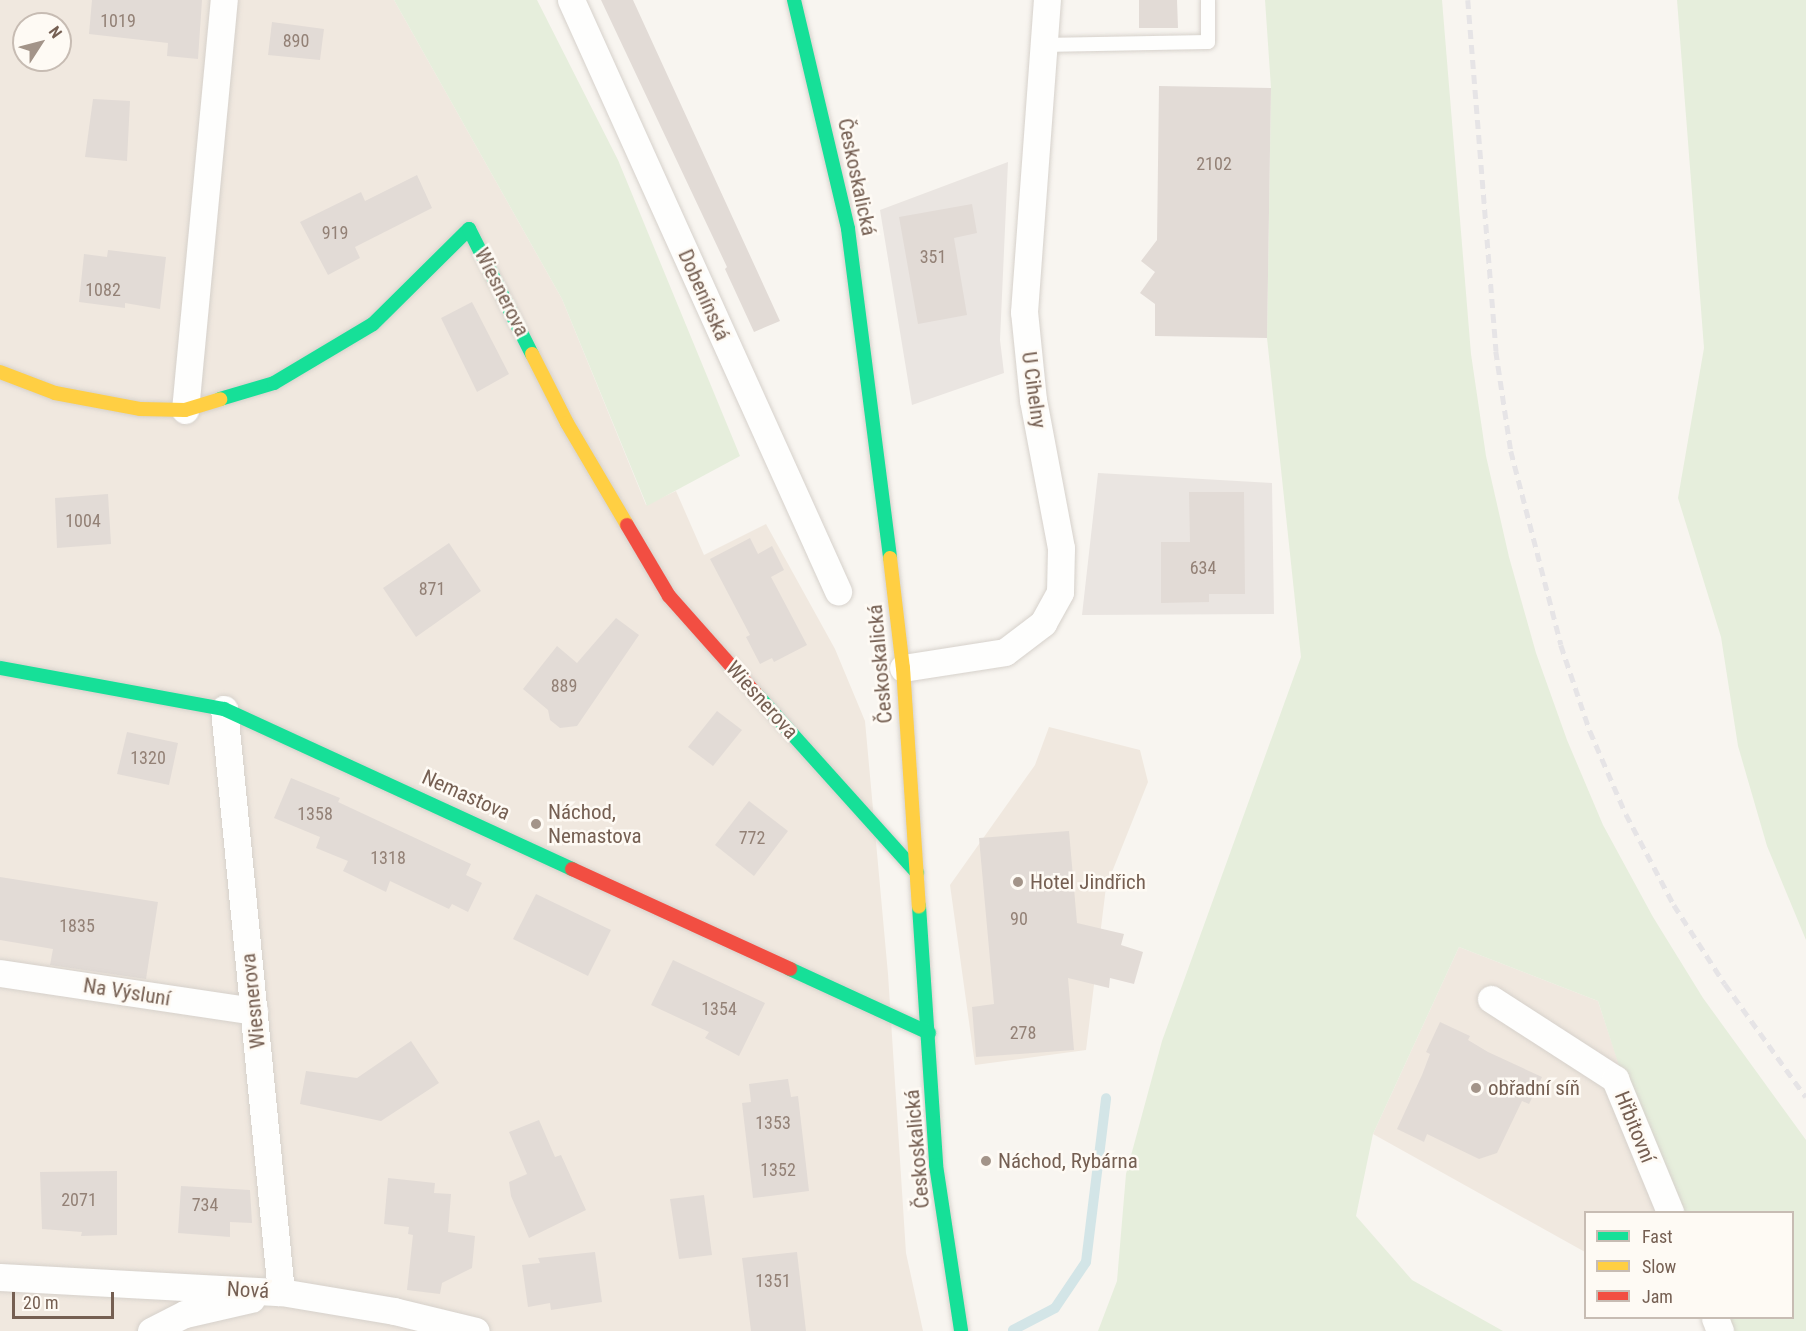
<!DOCTYPE html>
<meta charset="utf-8">
<style>
body{margin:0}
#map{position:relative;width:1806px;height:1331px;overflow:hidden;background:#f8f5f0;font-family:"Roboto Condensed",sans-serif}
div>[style]{position:absolute}
[style*='--x']{left:calc(var(--x)*1px);top:calc(var(--y)*1px);width:calc(var(--w)*1px);rotate:calc(var(--a)*1deg)}
.residential>*{inset:0;background:#f0e8df}
.industrial>*{inset:0;background:#eae5e1}
.green>*{inset:0;background:#e6eedc}
.stream>*{height:10px;margin:-5px;padding:0 5px;transform-origin:5px;border-radius:5px;background:#d3e5e7}
.building>*{inset:0;background:#e2dbd6}
.roads{filter:drop-shadow(0 0 2px #d6d1cb) drop-shadow(0 0 2px #d6d1cb)}
.lane>*{height:14px;margin:-7px;padding:0 7px;transform-origin:7px;border-radius:7px;background:#fefefd}
.street>*{height:27px;margin:-13.5px;padding:0 13.5px;transform-origin:13.5px;border-radius:13.5px;background:#fefefd}
.fast>*{height:14px;margin:-7px;padding:0 7px;transform-origin:7px;border-radius:7px;background:#16e098}
.slow>*{height:14px;margin:-7px;padding:0 7px;transform-origin:7px;border-radius:7px;background:#ffcf43}
.jam>*{height:14px;margin:-7px;padding:0 7px;transform-origin:7px;border-radius:7px;background:#f24e42}
.rail>*{height:4.5px;margin-top:-2.25px;transform-origin:0;background:repeating-linear-gradient(90deg,#e6e4e6 0 9px,transparent 0 15px)}
.dots>*{width:16px;height:16px;translate:-50% -50%;box-sizing:border-box;border:3px solid #fefaf4;border-radius:50%}
span{translate:-50% -50%;white-space:nowrap;text-align:center;line-height:1.15;-webkit-text-stroke:5px #fefaf4;paint-order:stroke}
.number-label{font-size:18px;color:#938176}
.number-label span{-webkit-text-stroke-width:0}
.street-label{font-size:21px;color:#755f52}
.poi-label{font-size:21px;color:#755f52}
.left{translate:0 -50%;text-align:left}
.legend{position:absolute;left:1584px;top:1211px;width:210px;height:108px;box-sizing:border-box;background:#fefaf4;border:2px solid #c7bcb3;margin:0;padding:8px 10px;list-style:none;font-size:18px;color:#755f52}
.legend li{display:flex;align-items:center;gap:12px;height:30px}
.legend b{width:30px;border:2px solid #c7bcb3}
.north{position:absolute;left:12px;top:12px;width:60px;height:60px;box-sizing:border-box;background:#fefaf4;border:2px solid #c7bcb3;border-radius:50%;rotate:54deg;font-size:16px;font-weight:700;line-height:24px;text-align:center;color:#755f52}
.north::after{content:'';display:block;margin:auto;width:21px;height:27px;background:#a39489;clip-path:polygon(50% 0,100% 100%,50% 72%,0 100%)}
.scale{position:absolute;left:12px;top:1292px;width:102px;height:27px;box-sizing:border-box;border:3px solid #755f52;border-top:0;padding-left:8px;font-size:18px;line-height:21px;white-space:nowrap;color:#755f52;-webkit-text-stroke:4px #fefaf4;paint-order:stroke}
</style>
<div id="map">
<div class="residential">
<i style="clip-path:polygon(evenodd,0 0,394px 0,562px 299px,646px 505px,676px 491px,704px 555px,766px 524px,835px 649px,865px 721px,888px 974px,906px 1253px,923px 1331px,0 1331px,0 0,24px 24px,60px 24px,60px 60px,24px 60px,24px 24px)"></i>
<i style="clip-path:polygon(1049px 727px,1140px 750px,1148px 782px,1106px 887px,1086px 1050px,975px 1065px,950px 885px,1035px 765px)"></i>
<i style="clip-path:polygon(1459px 947px,1598px 1001px,1668px 1212px,1586px 1212px,1585px 1252px,1373px 1134px)"></i>
</div>
<div class="industrial">
<i style="clip-path:polygon(1008px 162px,1000px 340px,1004px 373px,912px 405px,880px 210px)"></i>
<i style="clip-path:polygon(1098px 473px,1272px 483px,1274px 614px,1082px 615px)"></i>
</div>
<div class="green">
<i style="clip-path:polygon(394px 0,537px 0,618px 160px,740px 456px,647px 506px,562px 299px)"></i>
<i style="clip-path:polygon(1265px 0,1442px 0,1471px 354px,1486px 456px,1509px 557px,1536px 653px,1567px 740px,1603px 825px,1653px 917px,1703px 998px,1806px 1140px,1806px 1331px,1730px 1331px,1725px 1318px,1792px 1318px,1792px 1212px,1677px 1212px,1644px 1143px,1598px 1001px,1459px 947px,1373px 1134px,1356px 1216px,1412px 1280px,1503px 1331px,1098px 1331px,1117px 1281px,1126px 1174px,1162px 1041px,1301px 657px,1267px 338px,1271px 88px)"></i>
<i style="clip-path:polygon(1677px 0,1806px 0,1806px 940px,1767px 846px,1738px 746px,1721px 637px,1678px 498px,1704px 348px)"></i>
</div>
<div class="stream">
<i style="--x:1013;--y:1330;--w:47;--a:-27.6"></i>
<i style="--x:1055;--y:1308;--w:55;--a:-56"></i>
<i style="--x:1086;--y:1262;--w:165;--a:-83"></i>
</div>
<div class="building">
<i style="clip-path:polygon(92px 0,202px 0,198px 59px,167px 56px,168px 43px,89px 34px)"></i>
<i style="clip-path:polygon(601px 0,633px 0,780px 321px,754px 332px,725px 269px,727px 267px)"></i>
<i style="clip-path:polygon(1139px 0,1177px 0,1178px 28px,1139px 28px)"></i>
<i style="clip-path:polygon(272px 22px,324px 29px,320px 60px,268px 55px)"></i>
<i style="clip-path:polygon(1159px 86px,1271px 88px,1267px 338px,1155px 336px,1155px 304px,1140px 293px,1155px 272px,1141px 261px,1157px 240px)"></i>
<i style="clip-path:polygon(93px 99px,130px 101px,127px 161px,85px 157px)"></i>
<i style="clip-path:polygon(417px 175px,432px 208px,355px 247px,360px 258px,328px 275px,300px 222px,361px 192px,365px 201px)"></i>
<i style="clip-path:polygon(972px 204px,977px 233px,954px 238px,967px 315px,918px 324px,899px 217px)"></i>
<i style="clip-path:polygon(108px 250px,166px 257px,160px 309px,125px 303px,125px 308px,79px 302px,84px 254px,107px 257px)"></i>
<i style="clip-path:polygon(472px 302px,509px 374px,477px 392px,441px 318px)"></i>
<i style="clip-path:polygon(1189px 492px,1244px 492px,1245px 594px,1209px 594px,1209px 602px,1161px 603px,1161px 542px,1190px 542px)"></i>
<i style="clip-path:polygon(108px 494px,111px 544px,57px 548px,55px 498px)"></i>
<i style="clip-path:polygon(750px 538px,758px 554px,772px 546px,784px 570px,771px 577px,807px 645px,774px 662px,772px 658px,760px 664px,746px 637px,750px 635px,710px 559px)"></i>
<i style="clip-path:polygon(449px 543px,481px 591px,416px 637px,383px 588px)"></i>
<i style="clip-path:polygon(616px 618px,639px 635px,577px 726px,560px 728px,550px 720px,548px 710px,523px 689px,557px 646px,577px 663px)"></i>
<i style="clip-path:polygon(717px 711px,742px 730px,713px 766px,688px 747px)"></i>
<i style="clip-path:polygon(127px 732px,178px 743px,169px 785px,117px 774px)"></i>
<i style="clip-path:polygon(291px 778px,340px 798px,338px 802px,471px 864px,466px 875px,482px 883px,468px 912px,452px 904px,449px 909px,390px 881px,386px 892px,343px 871px,348px 861px,316px 848px,320px 837px,274px 818px)"></i>
<i style="clip-path:polygon(749px 801px,788px 831px,754px 876px,715px 845px)"></i>
<i style="clip-path:polygon(1069px 831px,1077px 923px,1124px 934px,1121px 945px,1143px 952px,1134px 984px,1110px 978px,1109px 988px,1068px 978px,1074px 1050px,976px 1057px,972px 1007px,994px 1004px,979px 838px)"></i>
<i style="clip-path:polygon(0 877px,158px 902px,146px 979px,50px 965px,53px 949px,0 940px)"></i>
<i style="clip-path:polygon(536px 894px,611px 930px,588px 976px,513px 939px)"></i>
<i style="clip-path:polygon(673px 960px,765px 1003px,739px 1056px,705px 1038px,709px 1032px,651px 1005px)"></i>
<i style="clip-path:polygon(1440px 1022px,1470px 1036px,1468px 1040px,1488px 1052px,1542px 1077px,1529px 1104px,1522px 1101px,1497px 1153px,1479px 1159px,1427px 1134px,1424px 1142px,1397px 1129px,1422px 1075px,1430px 1054px,1426px 1052px)"></i>
<i style="clip-path:polygon(411px 1041px,439px 1083px,381px 1121px,300px 1104px,306px 1071px,357px 1078px)"></i>
<i style="clip-path:polygon(788px 1079px,791px 1097px,798px 1096px,809px 1191px,753px 1198px,742px 1103px,751px 1102px,749px 1084px)"></i>
<i style="clip-path:polygon(539px 1120px,555px 1157px,561px 1155px,586px 1210px,529px 1238px,511px 1196px,509px 1182px,527px 1174px,509px 1132px)"></i>
<i style="clip-path:polygon(117px 1171px,117px 1235px,81px 1236px,82px 1232px,42px 1229px,40px 1172px)"></i>
<i style="clip-path:polygon(388px 1178px,435px 1183px,434px 1193px,451px 1194px,448px 1232px,475px 1236px,472px 1268px,442px 1283px,440px 1294px,407px 1290px,413px 1235px,408px 1234px,409px 1227px,384px 1224px)"></i>
<i style="clip-path:polygon(181px 1186px,250px 1190px,252px 1223px,230px 1222px,230px 1237px,178px 1233px)"></i>
<i style="clip-path:polygon(704px 1195px,712px 1255px,679px 1259px,670px 1199px)"></i>
<i style="clip-path:polygon(595px 1252px,602px 1302px,551px 1310px,550px 1303px,528px 1307px,522px 1265px,540px 1263px,538px 1258px)"></i>
<i style="clip-path:polygon(797px 1252px,806px 1331px,751px 1331px,742px 1258px)"></i>
</div>
<div class="roads">
<div class="lane">
<i style="--x:1042;--y:45;--w:166;--a:-1"></i>
<i style="--x:1208;--y:42;--w:42;--a:-90"></i>
</div>
<div class="street">
<i style="--x:571;--y:0;--w:649;--a:65.69"></i>
<i style="--x:185;--y:410;--w:412;--a:-84.6"></i>
<i style="--x:903;--y:668;--w:103;--a:-8.9"></i>
<i style="--x:1005;--y:652;--w:48;--a:-37.3"></i>
<i style="--x:1043;--y:623;--w:35;--a:-61"></i>
<i style="--x:1060;--y:592;--w:44;--a:-88.7"></i>
<i style="--x:1061;--y:548;--w:151;--a:-100.7"></i>
<i style="--x:1033;--y:400;--w:88;--a:-95.8"></i>
<i style="--x:1024;--y:312;--w:313;--a:-85.8"></i>
<i style="--x:224;--y:709;--w:586;--a:84.42"></i>
<i style="--x:0;--y:973;--w:257;--a:8.5"></i>
<i style="--x:1491;--y:999;--w:148;--a:32.8"></i>
<i style="--x:1615;--y:1079;--w:144;--a:67.5"></i>
<i style="--x:0;--y:1277;--w:281;--a:3.1"></i>
<i style="--x:281;--y:1292;--w:115;--a:9.5"></i>
<i style="--x:394;--y:1311;--w:84;--a:13.7"></i>
<i style="--x:1715;--y:1318;--w:14;--a:69"></i>
<i style="--x:151;--y:1331;--w:38;--a:-27"></i>
<i style="--x:185;--y:1314;--w:68;--a:-12.8"></i>
</div>
<div class="fast">
<i style="--x:794;--y:0;--w:235;--a:76.7"></i>
<i style="--x:848;--y:229;--w:332;--a:82.7"></i>
<i style="--x:220;--y:399;--w:56;--a:-16.5"></i>
<i style="--x:274;--y:383;--w:115;--a:-30.8"></i>
<i style="--x:373;--y:324;--w:135;--a:-44.7"></i>
<i style="--x:469;--y:229;--w:140;--a:63.3"></i>
<i style="--x:0;--y:668;--w:228;--a:10.4"></i>
<i style="--x:224;--y:709;--w:383;--a:24.7"></i>
<i style="--x:757;--y:695;--w:239;--a:48"></i>
<i style="--x:919;--y:906;--w:260;--a:86.2"></i>
<i style="--x:936;--y:1165;--w:168;--a:81.4"></i>
<i style="--x:790;--y:969;--w:153;--a:24.7"></i>
</div>
<div class="slow">
<i style="--x:532;--y:354;--w:77;--a:63.1"></i>
<i style="--x:567;--y:423;--w:118;--a:59.5"></i>
<i style="--x:0;--y:372;--w:59;--a:20.9"></i>
<i style="--x:55;--y:393;--w:86;--a:10.7"></i>
<i style="--x:140;--y:409;--w:45;--a:1.3"></i>
<i style="--x:185;--y:410;--w:37;--a:-17"></i>
<i style="--x:890;--y:558;--w:111;--a:83.3"></i>
<i style="--x:903;--y:668;--w:239;--a:86.2"></i>
</div>
<div class="jam">
<i style="--x:627;--y:525;--w:82;--a:59.4"></i>
<i style="--x:669;--y:596;--w:132;--a:48.4"></i>
<i style="--x:572;--y:869;--w:240;--a:24.6"></i>
</div>
</div>
<div class="rail">
<i style="--x:1468;--y:0;--w:352;--a:85.4"></i>
<i style="--x:1496;--y:351;--w:101;--a:81.5"></i>
<i style="--x:1511;--y:451;--w:200;--a:75.5"></i>
<i style="--x:1561;--y:645;--w:91;--a:71.4"></i>
<i style="--x:1590;--y:731;--w:90;--a:66.6"></i>
<i style="--x:1626;--y:814;--w:103;--a:62.2"></i>
<i style="--x:1674;--y:905;--w:94;--a:57.2"></i>
<i style="--x:1725;--y:984;--w:139;--a:54.4"></i>
</div>
<div class="dots">
<i style="left:536px;top:824px;background:#a39489"></i>
<i style="left:1018px;top:882px;background:#a39489"></i>
<i style="left:1476px;top:1088px;background:#a39489"></i>
<i style="left:986px;top:1161px;background:#a39489"></i>
</div>
<div class="number-label">
<span style="left:118px;top:21px">1019</span>
<span style="left:296px;top:41px">890</span>
<span style="left:1214px;top:164px">2102</span>
<span style="left:335px;top:233px">919</span>
<span style="left:933px;top:257px">351</span>
<span style="left:103px;top:290px">1082</span>
<span style="left:83px;top:521px">1004</span>
<span style="left:1203px;top:568px">634</span>
<span style="left:432px;top:589px">871</span>
<span style="left:564px;top:686px">889</span>
<span style="left:148px;top:758px">1320</span>
<span style="left:315px;top:814px">1358</span>
<span style="left:752px;top:838px">772</span>
<span style="left:388px;top:858px">1318</span>
<span style="left:1019px;top:919px">90</span>
<span style="left:77px;top:926px">1835</span>
<span style="left:719px;top:1009px">1354</span>
<span style="left:1023px;top:1033px">278</span>
<span style="left:773px;top:1123px">1353</span>
<span style="left:778px;top:1170px">1352</span>
<span style="left:79px;top:1200px">2071</span>
<span style="left:205px;top:1205px">734</span>
<span style="left:773px;top:1281px">1351</span>
</div>
<div class="street-label">
<span style="left:857px;top:177px;rotate:78deg">Českoskalická</span>
<span style="left:502px;top:292px;rotate:63deg">Wiesnerova</span>
<span style="left:704px;top:295px;rotate:66deg">Dobenínská</span>
<span style="left:1034px;top:390px;rotate:82deg">U Cihelny</span>
<span style="left:880px;top:664px;rotate:-95deg">Českoskalická</span>
<span style="left:762px;top:700px;rotate:48deg">Wiesnerova</span>
<span style="left:466px;top:795px;rotate:24deg">Nemastova</span>
<span style="left:127px;top:992px;rotate:9deg">Na Výsluní</span>
<span style="left:253px;top:1001px;rotate:-96deg">Wiesnerova</span>
<span style="left:1635px;top:1127px;rotate:68deg">Hřbitovní</span>
<span style="left:917px;top:1149px;rotate:-95deg">Českoskalická</span>
<span style="left:248px;top:1290px;rotate:3deg">Nová</span>
</div>
<div class="poi-label">
<span class="left" style="left:548px;top:824px">Náchod,<br>Nemastova</span>
<span class="left" style="left:1030px;top:882px">Hotel Jindřich</span>
<span class="left" style="left:1488px;top:1088px">obřadní síň</span>
<span class="left" style="left:998px;top:1161px">Náchod, Rybárna</span>
</div>
<ul class="legend">
<li><b style="height:8px;background:#16e098"></b>Fast</li>
<li><b style="height:8px;background:#ffcf43"></b>Slow</li>
<li><b style="height:8px;background:#f24e42"></b>Jam</li>
</ul>
<div class="north">N</div>
<div class="scale">20 m</div>
</div>
